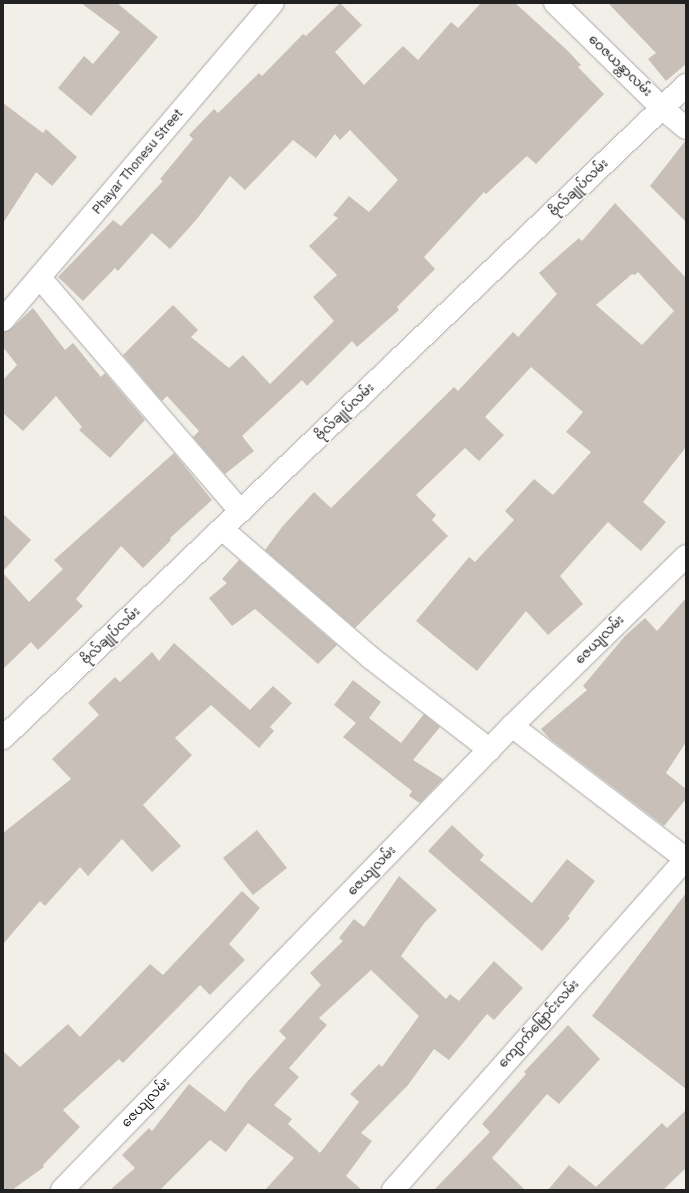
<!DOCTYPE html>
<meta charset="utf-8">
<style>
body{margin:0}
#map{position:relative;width:689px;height:1193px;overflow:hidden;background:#f2efe9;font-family:"IBM Plex Sans","Noto Sans Myanmar",sans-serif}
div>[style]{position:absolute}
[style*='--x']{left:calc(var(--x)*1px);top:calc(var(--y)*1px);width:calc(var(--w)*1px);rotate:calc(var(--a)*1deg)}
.building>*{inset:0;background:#c7bfb8}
.roads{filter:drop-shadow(0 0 1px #a9a9a9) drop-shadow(0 0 1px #a9a9a9)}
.minor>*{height:22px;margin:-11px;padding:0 11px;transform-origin:11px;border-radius:11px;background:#fff}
span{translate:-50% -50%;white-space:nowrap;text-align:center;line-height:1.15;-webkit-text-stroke:3px #fff;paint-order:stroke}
.street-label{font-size:13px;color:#222}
.frame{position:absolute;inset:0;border:4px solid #222;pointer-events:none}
</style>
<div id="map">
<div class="building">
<i style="clip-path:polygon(81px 3px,117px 3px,158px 37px,91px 116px,58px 88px,84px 56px,93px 64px,120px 32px)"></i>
<i style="clip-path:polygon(340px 3px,362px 25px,335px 52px,364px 85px,403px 46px,418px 60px,451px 22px,458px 28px,481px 3px,515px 3px,567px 50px,581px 65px,578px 67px,604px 94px,536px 164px,527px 156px,486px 194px,484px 192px,424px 257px,435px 269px,397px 307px,399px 310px,357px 347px,352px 341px,307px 386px,302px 380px,242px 436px,254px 451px,225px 474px,193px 437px,199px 431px,167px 396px,162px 401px,123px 355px,173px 305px,198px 330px,191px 337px,229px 368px,243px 355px,270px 384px,334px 321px,313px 297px,337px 275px,309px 246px,338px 218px,333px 215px,349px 196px,369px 212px,398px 180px,350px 130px,340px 140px,335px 134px,316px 158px,293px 140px,245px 190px,230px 176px,196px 220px,170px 249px,152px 233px,118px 271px,115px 268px,83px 301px,58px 277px,113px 220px,121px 226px,163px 181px,160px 179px,193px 139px,189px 135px,214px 109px,218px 113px,259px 73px,262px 76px,303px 34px,306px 36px)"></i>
<i style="clip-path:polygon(608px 3px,686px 3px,686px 64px,666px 81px,648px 59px,656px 53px)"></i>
<i style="clip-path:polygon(3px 103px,43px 133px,46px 129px,77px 157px,52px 186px,36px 172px,3px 223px)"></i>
<i style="clip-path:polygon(686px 140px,686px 222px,650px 186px)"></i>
<i style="clip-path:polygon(evenodd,615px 203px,686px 278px,686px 447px,643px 502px,666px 522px,641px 551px,608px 522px,560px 576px,583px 604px,548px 635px,526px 611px,477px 671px,416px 621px,469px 557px,475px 562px,514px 520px,505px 511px,534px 479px,553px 495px,591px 452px,566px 432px,583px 412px,531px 367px,485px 417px,504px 435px,479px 461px,465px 448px,416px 495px,436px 515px,432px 520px,448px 536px,355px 628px,265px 550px,282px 527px,314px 492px,331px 508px,454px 387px,458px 391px,513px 332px,518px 337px,557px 294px,539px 273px,579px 238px,582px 241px,615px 203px,638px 272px,674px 311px,642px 345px,596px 305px,632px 274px,635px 275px,638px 272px)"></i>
<i style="clip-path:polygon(33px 308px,65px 350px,73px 343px,101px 377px,105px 373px,145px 420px,110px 458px,79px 430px,82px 427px,56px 396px,23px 431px,3px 413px,3px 380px,17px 365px,3px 347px,3px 332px,12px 328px)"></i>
<i style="clip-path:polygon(174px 453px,212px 500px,170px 538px,171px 540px,143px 568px,121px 546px,76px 599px,83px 606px,38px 650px,31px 642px,3px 669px,3px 573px,29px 602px,63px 569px,54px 560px)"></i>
<i style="clip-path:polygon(3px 514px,31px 540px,3px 571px)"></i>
<i style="clip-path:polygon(239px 560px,337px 645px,318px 664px,255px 609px,232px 626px,209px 598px,227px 583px,222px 579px)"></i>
<i style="clip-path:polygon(686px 598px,686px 742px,666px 773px,686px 789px,686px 799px,664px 826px,550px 739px,541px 729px,587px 690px,583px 686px,625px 636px,645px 618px,657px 631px)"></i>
<i style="clip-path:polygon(174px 643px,250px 710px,273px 686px,292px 703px,270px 727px,274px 731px,259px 748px,211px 705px,175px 738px,192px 755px,143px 805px,181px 846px,152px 872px,122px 839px,88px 876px,80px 867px,45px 906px,40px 901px,3px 944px,3px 833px,71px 779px,52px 759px,99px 715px,88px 703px,115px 677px,120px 682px,152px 652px,159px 661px)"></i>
<i style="clip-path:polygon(353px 680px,381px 702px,369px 718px,401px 743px,424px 714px,440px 727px,413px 760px,443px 779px,420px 803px,409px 796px,412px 791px,343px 737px,356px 723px,334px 705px)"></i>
<i style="clip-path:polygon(452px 825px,484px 855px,480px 860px,532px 903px,567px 859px,595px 881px,568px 916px,570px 918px,542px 951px,428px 851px)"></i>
<i style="clip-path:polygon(257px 830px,287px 868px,253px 895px,223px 858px)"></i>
<i style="clip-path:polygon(evenodd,399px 876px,437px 910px,425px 922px,401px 956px,446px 999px,450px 994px,459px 1001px,494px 961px,523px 988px,494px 1020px,487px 1014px,449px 1060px,434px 1049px,408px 1085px,361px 1133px,372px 1141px,346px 1176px,362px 1190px,265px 1190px,294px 1158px,248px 1123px,226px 1152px,210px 1140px,160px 1190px,110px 1190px,135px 1168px,122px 1155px,149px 1128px,152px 1131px,189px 1084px,225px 1112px,247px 1082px,286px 1038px,279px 1031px,321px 985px,310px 973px,343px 941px,339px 938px,354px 919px,364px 927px,399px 876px,371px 970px,419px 1016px,382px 1067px,379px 1064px,350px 1094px,359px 1102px,320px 1153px,288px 1124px,292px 1119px,274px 1105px,299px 1077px,289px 1068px,327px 1025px,319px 1018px,371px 970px)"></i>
<i style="clip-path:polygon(242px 891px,260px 908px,229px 944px,245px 960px,210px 995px,200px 985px,123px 1063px,119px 1059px,63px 1110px,80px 1127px,43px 1165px,44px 1167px,12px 1190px,3px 1190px,3px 1051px,20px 1067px,68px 1024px,80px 1037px,150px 964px,163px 975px)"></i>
<i style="clip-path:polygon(686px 893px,686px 1089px,592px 1016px)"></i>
<i style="clip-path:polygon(568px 1025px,600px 1059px,559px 1104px,547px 1094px,492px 1158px,525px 1190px,434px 1190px,490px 1132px,482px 1124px,526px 1074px,524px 1072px)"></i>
<i style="clip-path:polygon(686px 1110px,686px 1168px,663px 1190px,548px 1190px,569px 1165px,596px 1187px,662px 1123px,667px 1128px)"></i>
</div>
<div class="roads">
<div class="minor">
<i style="--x:555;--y:3;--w:150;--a:44.5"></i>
<i style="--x:662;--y:108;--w:31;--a:40"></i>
<i style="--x:40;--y:278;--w:308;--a:49.3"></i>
<i style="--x:3;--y:320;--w:416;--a:-49.6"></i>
<i style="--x:222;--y:529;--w:197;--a:40.9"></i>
<i style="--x:371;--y:658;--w:150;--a:37.7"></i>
<i style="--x:512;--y:726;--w:219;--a:37.4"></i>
<i style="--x:3;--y:738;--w:945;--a:-43.71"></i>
<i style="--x:62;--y:1190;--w:646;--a:-45.88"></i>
<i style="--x:512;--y:726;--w:243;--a:-44.3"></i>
<i style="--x:393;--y:1190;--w:442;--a:-48.5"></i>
</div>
</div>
<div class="street-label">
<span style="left:620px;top:66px;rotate:44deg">ဝေဇယန္တာလမ်း</span>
<span style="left:138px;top:162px;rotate:-50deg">Phayar Thonesu Street</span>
<span style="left:579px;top:188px;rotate:-44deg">ဗိုလ်ချုပ်လမ်း</span>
<span style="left:345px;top:412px;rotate:-44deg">ဗိုလ်ချုပ်လမ်း</span>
<span style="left:111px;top:636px;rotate:-44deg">ဗိုလ်ချုပ်လမ်း</span>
<span style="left:600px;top:640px;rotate:-45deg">ဇေယျလမ်း</span>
<span style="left:372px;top:871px;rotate:-46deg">ဇေယျလမ်း</span>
<span style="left:539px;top:1024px;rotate:-48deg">ကျောက်မြောင်းလမ်း</span>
<span style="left:146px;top:1103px;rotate:-46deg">ဇေယျလမ်း</span>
</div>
<div class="frame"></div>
</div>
